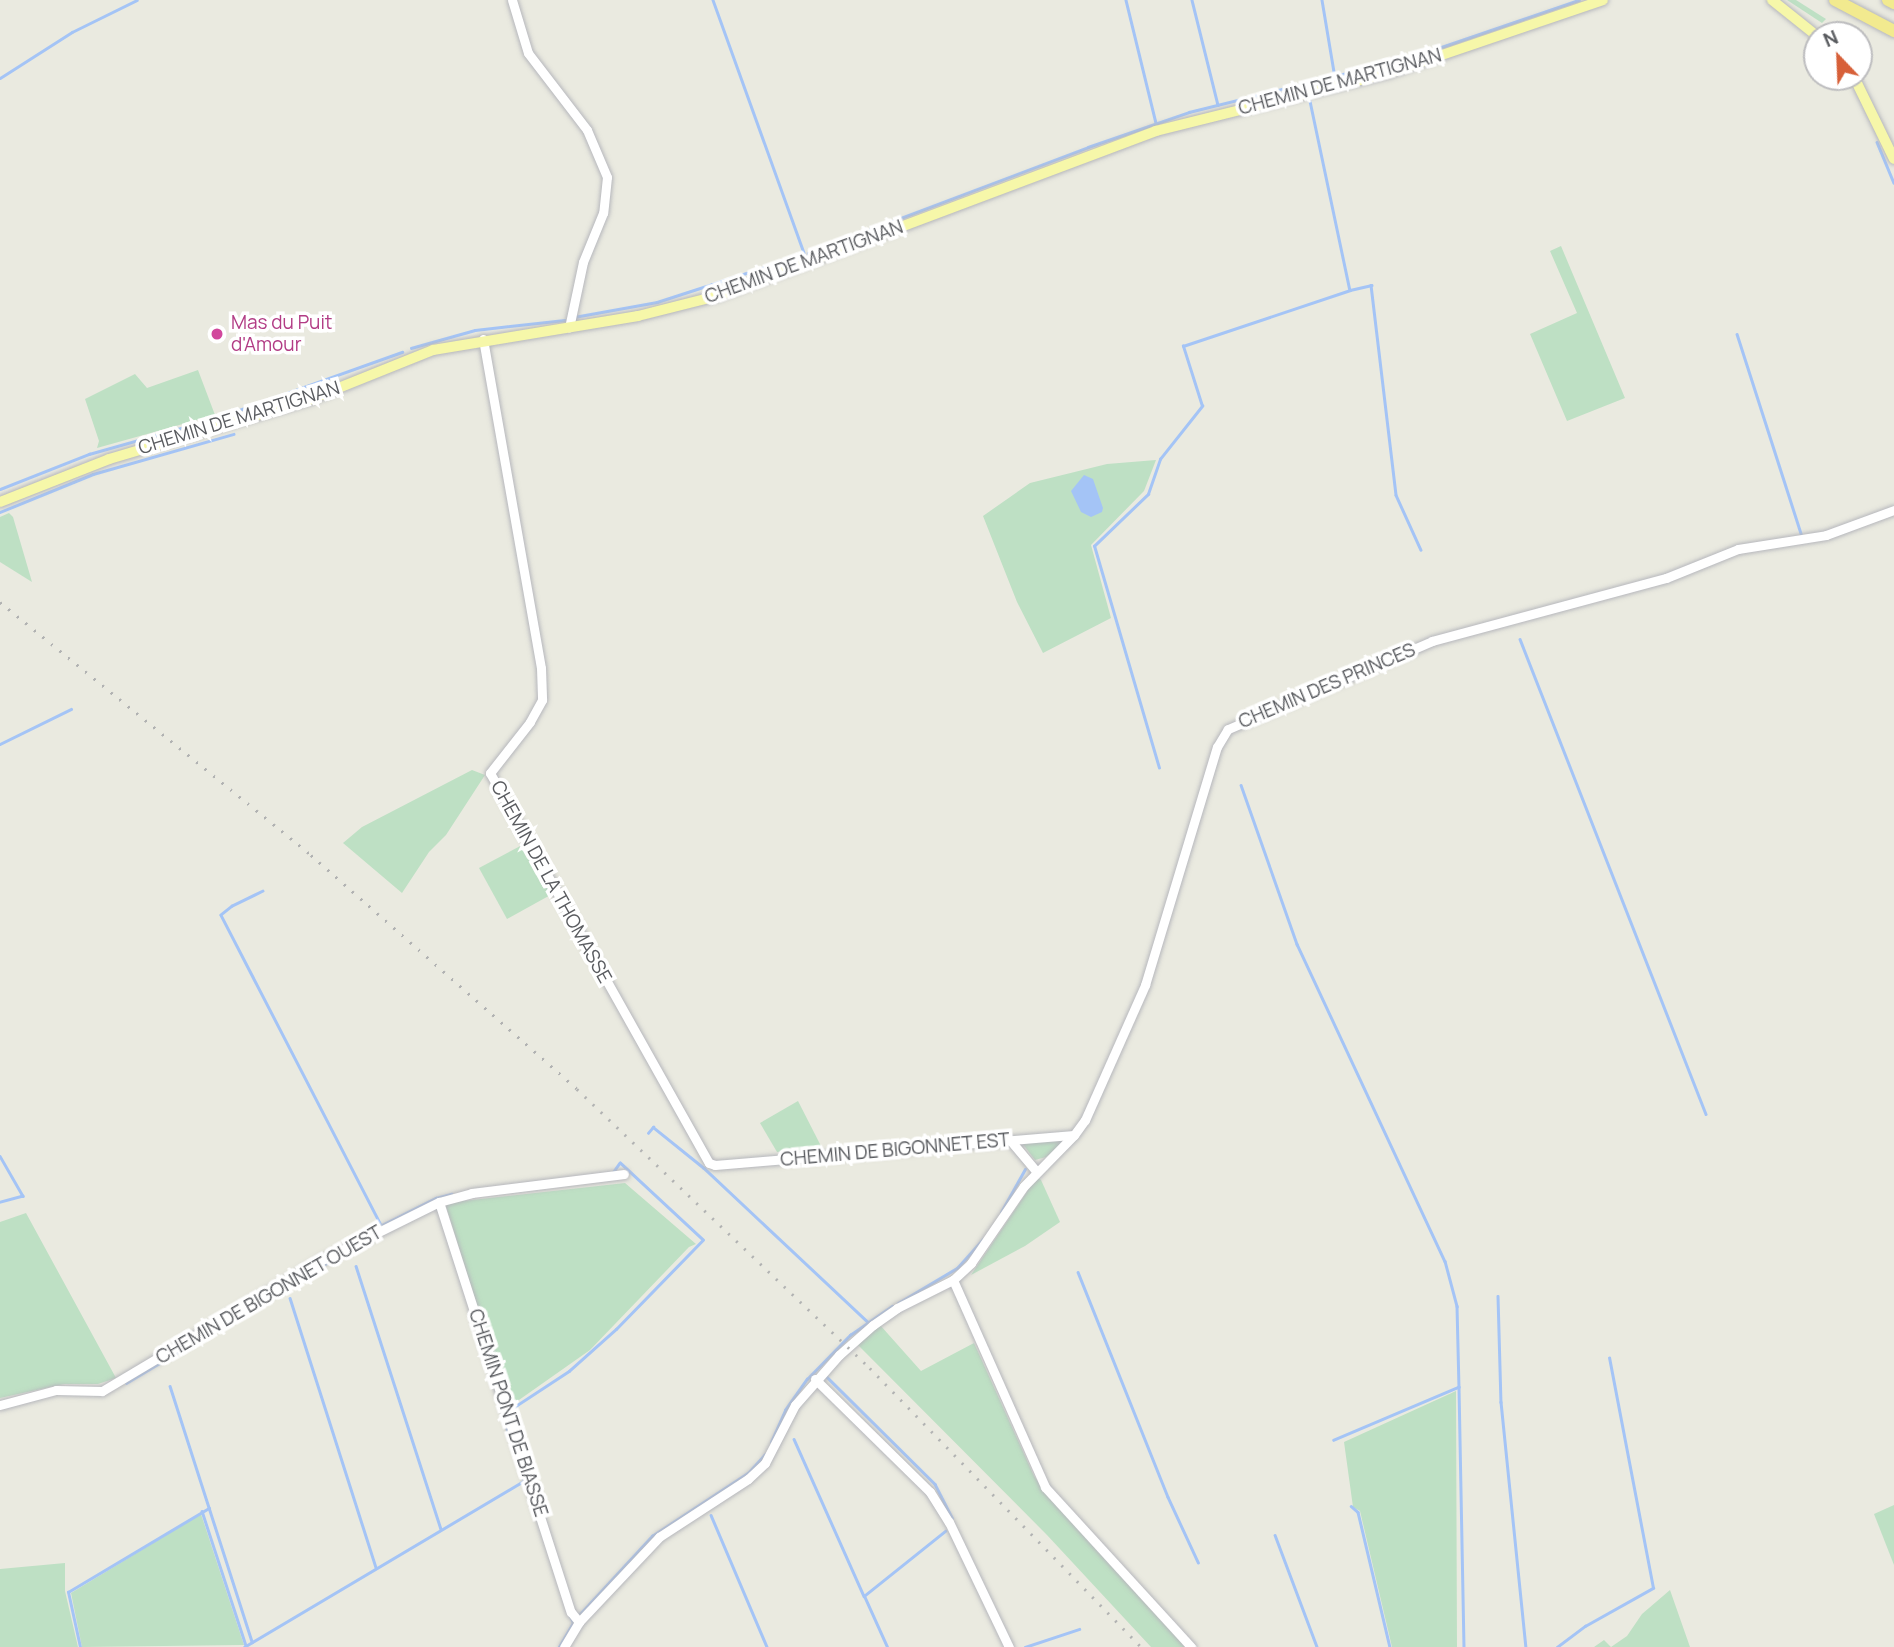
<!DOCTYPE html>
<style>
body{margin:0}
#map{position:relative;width:1894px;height:1647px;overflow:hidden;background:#eaeae0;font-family:Manrope,sans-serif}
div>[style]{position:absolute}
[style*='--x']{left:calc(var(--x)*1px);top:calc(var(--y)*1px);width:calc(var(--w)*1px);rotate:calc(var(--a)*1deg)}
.green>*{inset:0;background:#bee0c4}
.water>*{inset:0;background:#a4c4f6}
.stream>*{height:2.5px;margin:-1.25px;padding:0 1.25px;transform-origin:1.25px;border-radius:1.25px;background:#a4c4f6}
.roads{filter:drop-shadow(0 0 2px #b6b7bc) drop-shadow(0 0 2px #b6b7bc)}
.minor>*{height:9px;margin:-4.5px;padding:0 4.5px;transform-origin:4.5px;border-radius:4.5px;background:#fff}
.major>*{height:10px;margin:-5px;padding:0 5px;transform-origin:5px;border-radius:5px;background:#f6f7a9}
.highway>*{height:12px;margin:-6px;padding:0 6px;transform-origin:6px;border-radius:6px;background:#f2ea8f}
.rail>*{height:2.5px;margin-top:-1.25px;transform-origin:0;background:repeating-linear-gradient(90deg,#b1b2b2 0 2px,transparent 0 11px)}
.dots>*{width:19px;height:19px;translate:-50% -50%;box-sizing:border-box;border:4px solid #fff;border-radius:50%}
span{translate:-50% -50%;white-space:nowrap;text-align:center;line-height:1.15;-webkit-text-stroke:7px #fff;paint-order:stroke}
.street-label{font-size:19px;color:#595b5f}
.hotel-label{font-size:19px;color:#b23c85}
.left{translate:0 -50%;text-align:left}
.north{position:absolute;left:1803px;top:21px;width:70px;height:70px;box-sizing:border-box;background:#fff;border:2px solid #bdbdbf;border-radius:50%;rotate:337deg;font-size:19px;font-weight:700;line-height:28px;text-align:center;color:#595b5f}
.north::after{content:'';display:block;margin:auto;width:24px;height:32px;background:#d76039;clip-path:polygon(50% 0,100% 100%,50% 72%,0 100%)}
</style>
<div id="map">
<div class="green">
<i style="clip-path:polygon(1787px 0,1796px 0,1826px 19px,1822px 23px)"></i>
<i style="clip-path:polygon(1561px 246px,1625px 398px,1567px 421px,1530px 334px,1577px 313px,1550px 251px)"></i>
<i style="clip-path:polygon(198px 370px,215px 415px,97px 448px,99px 441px,85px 399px,135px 374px,147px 388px)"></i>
<i style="clip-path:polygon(1156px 460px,1144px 491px,1091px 545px,1111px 618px,1043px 653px,1017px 602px,983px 516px,1030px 483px,1107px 464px)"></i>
<i style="clip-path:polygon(9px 513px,13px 517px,32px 582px,0 562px,0 517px)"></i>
<i style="clip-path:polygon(472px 770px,485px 775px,446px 835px,429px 852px,402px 893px,343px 843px,362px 827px)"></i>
<i style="clip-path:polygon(526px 843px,554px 893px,507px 919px,479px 868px)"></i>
<i style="clip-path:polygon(798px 1101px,822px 1148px,777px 1152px,760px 1123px)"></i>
<i style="clip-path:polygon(1067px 1140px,1046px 1157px,1035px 1160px,1022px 1143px)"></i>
<i style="clip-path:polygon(1037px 1177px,1041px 1180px,1060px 1222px,1025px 1246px,971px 1275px)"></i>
<i style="clip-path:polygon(625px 1183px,696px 1244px,689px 1247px,590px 1350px,509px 1407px,445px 1203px)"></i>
<i style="clip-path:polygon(26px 1213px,116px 1378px,98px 1384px,64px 1384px,0 1398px,0 1222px)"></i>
<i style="clip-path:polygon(880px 1325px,921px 1371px,974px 1343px,1034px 1476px,1049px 1498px,1185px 1647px,1151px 1647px,1047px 1535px,857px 1344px)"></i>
<i style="clip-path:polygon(1456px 1391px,1457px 1647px,1392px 1647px,1360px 1511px,1353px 1507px,1344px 1442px)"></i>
<i style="clip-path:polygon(1894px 1505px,1894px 1565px,1874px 1514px)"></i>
<i style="clip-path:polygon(201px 1514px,244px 1645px,82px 1647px,71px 1593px)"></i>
<i style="clip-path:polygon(65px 1563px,65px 1591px,78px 1647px,0 1647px,0 1569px)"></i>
<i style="clip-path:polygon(1670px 1590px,1690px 1647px,1594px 1647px,1604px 1640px,1611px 1647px,1627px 1636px,1642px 1614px)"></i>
</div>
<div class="water">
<i style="clip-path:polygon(1084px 475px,1093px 479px,1103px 508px,1102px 512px,1091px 517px,1081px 512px,1071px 491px)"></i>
</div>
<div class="stream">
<i style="--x:713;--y:0;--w:272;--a:70.2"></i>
<i style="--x:1126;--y:0;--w:127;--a:76.3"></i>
<i style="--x:1192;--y:0;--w:108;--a:76.1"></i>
<i style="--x:1322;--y:0;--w:79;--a:80.5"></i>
<i style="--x:0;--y:78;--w:85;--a:-32.6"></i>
<i style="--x:72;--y:32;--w:72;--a:-26.2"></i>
<i style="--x:1310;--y:101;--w:193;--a:78.1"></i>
<i style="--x:1350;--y:290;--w:22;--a:-13"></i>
<i style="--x:1371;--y:285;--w:211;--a:83.2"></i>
<i style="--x:1396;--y:495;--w:60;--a:65.6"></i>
<i style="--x:1877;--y:142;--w:44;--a:67.5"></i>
<i style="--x:808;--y:253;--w:299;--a:-20.7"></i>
<i style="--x:1088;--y:147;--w:107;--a:-19.1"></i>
<i style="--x:1189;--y:112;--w:233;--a:-13.9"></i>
<i style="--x:1415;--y:56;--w:173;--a:-18.9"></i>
<i style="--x:574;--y:317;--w:84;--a:-10.2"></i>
<i style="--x:657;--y:302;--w:152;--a:-18"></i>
<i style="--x:1737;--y:334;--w:213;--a:72.2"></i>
<i style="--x:411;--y:348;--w:66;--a:-15.7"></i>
<i style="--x:475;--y:330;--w:90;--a:-6.4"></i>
<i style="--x:225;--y:415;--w:188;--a:-19.6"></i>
<i style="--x:0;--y:489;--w:96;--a:-21.5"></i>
<i style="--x:89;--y:454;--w:132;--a:-15.8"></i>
<i style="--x:0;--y:512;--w:100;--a:-22.2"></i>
<i style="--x:93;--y:474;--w:146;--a:-15.9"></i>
<i style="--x:1520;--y:639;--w:510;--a:68.62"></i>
<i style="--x:0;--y:744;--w:79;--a:-26.2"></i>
<i style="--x:1159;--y:768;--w:231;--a:-106.3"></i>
<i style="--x:1094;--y:546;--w:75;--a:-43.9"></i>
<i style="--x:1148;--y:494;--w:37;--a:-71"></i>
<i style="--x:1160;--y:459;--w:68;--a:-51.6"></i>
<i style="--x:1202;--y:406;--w:63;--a:-107.6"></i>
<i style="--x:1183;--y:346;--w:176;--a:-18.5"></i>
<i style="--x:1241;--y:785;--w:169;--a:70.6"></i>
<i style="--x:1297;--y:944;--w:350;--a:65"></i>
<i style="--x:1445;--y:1261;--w:47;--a:75.1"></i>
<i style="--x:1457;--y:1306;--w:81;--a:88.6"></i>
<i style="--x:1459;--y:1387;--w:136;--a:157"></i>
<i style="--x:263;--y:891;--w:34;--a:154"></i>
<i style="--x:232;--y:906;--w:14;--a:141"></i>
<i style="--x:221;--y:915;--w:349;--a:62.7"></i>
<i style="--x:648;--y:1133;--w:8;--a:-50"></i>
<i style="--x:653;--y:1127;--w:65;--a:38.8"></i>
<i style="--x:704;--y:1168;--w:224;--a:43.2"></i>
<i style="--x:0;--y:1156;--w:46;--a:60.1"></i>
<i style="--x:23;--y:1196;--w:24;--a:165"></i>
<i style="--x:1001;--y:1212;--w:49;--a:-60.8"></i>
<i style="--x:352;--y:1240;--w:94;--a:-26.6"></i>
<i style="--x:436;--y:1198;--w:16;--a:-15"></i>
<i style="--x:356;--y:1266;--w:276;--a:72.1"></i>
<i style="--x:1078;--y:1272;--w:242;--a:68.2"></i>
<i style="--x:1168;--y:1497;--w:72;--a:65.2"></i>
<i style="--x:1498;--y:1296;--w:106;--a:88.4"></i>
<i style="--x:1501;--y:1402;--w:246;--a:84.2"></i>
<i style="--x:290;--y:1298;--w:283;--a:72.3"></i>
<i style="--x:898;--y:1303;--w:69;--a:-30.7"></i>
<i style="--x:957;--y:1268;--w:38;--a:-48"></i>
<i style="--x:228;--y:1311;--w:63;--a:-30.7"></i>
<i style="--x:827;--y:1377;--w:152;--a:44.7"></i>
<i style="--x:935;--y:1484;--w:38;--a:63"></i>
<i style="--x:126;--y:1383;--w:244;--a:-30.9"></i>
<i style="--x:170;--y:1386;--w:269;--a:72.2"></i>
<i style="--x:1459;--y:1387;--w:260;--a:88.9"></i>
<i style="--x:794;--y:1439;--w:172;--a:66"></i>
<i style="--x:771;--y:1442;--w:35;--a:-66"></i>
<i style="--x:785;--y:1410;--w:38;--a:-55"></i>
<i style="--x:807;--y:1379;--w:62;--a:-45.7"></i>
<i style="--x:850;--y:1335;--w:51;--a:-34.6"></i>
<i style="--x:1351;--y:1506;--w:9;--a:41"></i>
<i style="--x:1358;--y:1512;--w:139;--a:76.7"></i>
<i style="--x:202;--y:1511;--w:142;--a:71.9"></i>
<i style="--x:711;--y:1515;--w:143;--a:67"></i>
<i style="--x:1275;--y:1535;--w:120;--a:69.4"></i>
<i style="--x:579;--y:1615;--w:108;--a:-47.3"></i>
<i style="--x:652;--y:1536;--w:115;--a:-33.3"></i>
<i style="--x:748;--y:1473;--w:25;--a:-48"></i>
<i style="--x:80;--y:1647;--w:56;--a:-102.3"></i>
<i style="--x:68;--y:1592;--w:164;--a:-30.8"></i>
<i style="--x:244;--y:1647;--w:326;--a:-30.7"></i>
<i style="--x:524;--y:1481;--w:70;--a:-108.4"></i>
<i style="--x:502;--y:1415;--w:80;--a:-33.3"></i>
<i style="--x:569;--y:1371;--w:63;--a:-41.8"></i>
<i style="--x:616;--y:1329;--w:124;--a:-45.7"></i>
<i style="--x:703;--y:1240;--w:113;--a:-137.1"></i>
<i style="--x:620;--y:1163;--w:12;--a:125"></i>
<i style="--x:559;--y:1647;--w:28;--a:-60"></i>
<i style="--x:573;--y:1623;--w:8;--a:-113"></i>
<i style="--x:887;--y:1647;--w:56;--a:-114.3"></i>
<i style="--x:864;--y:1596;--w:104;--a:-38.7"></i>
<i style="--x:1025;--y:1647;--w:57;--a:-18.4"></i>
<i style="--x:1557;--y:1647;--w:35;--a:-37"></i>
<i style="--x:1585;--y:1626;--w:78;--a:-29.2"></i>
<i style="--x:1653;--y:1588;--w:234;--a:-100.8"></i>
</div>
<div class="roads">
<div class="minor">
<i style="--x:512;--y:0;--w:55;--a:73.2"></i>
<i style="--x:528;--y:53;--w:97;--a:52.5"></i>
<i style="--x:587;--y:130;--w:51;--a:66.9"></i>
<i style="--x:607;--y:177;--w:36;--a:96"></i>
<i style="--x:603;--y:213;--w:53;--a:112.2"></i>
<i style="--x:583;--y:262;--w:67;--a:102"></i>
<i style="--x:483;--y:339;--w:334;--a:80"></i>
<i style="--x:541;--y:668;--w:32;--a:88"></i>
<i style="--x:542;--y:700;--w:25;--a:119"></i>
<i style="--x:530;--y:722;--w:65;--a:128.1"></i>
<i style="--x:490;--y:773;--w:447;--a:60.7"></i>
<i style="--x:709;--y:1163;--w:6;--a:18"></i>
<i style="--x:715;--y:1165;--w:360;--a:-4.8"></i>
<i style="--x:1010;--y:1140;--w:40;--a:50"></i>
<i style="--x:439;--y:1202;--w:431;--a:72.2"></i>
<i style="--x:571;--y:1612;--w:13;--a:51"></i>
<i style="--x:953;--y:1280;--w:227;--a:66"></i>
<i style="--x:1045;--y:1487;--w:217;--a:47.6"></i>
<i style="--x:815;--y:1379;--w:161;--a:44.5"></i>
<i style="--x:930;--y:1492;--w:36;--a:58"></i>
<i style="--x:949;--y:1522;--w:139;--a:64.4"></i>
<i style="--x:0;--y:1405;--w:58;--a:-15"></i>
<i style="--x:56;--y:1390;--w:46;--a:1.2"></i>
<i style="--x:102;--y:1391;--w:254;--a:-30.8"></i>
<i style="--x:320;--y:1261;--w:133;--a:-26.4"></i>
<i style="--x:439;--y:1202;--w:34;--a:-15"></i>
<i style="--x:472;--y:1193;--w:153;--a:-7.1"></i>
<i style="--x:564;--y:1647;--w:29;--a:-59"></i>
<i style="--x:579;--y:1622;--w:117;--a:-46.7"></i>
<i style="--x:659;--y:1537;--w:106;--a:-33.1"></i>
<i style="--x:748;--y:1479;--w:23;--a:-43"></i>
<i style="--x:765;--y:1463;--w:65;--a:-62.7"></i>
<i style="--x:795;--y:1405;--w:67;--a:-48.7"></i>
<i style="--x:839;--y:1355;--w:45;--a:-41.4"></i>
<i style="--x:873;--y:1325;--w:29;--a:-35"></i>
<i style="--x:897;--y:1308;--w:63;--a:-26.6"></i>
<i style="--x:953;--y:1280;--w:25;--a:-43"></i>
<i style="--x:971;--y:1263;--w:93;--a:-55.5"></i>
<i style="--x:1024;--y:1186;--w:71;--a:-45.6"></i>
<i style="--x:1074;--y:1135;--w:19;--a:-54"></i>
<i style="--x:1085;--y:1120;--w:148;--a:-66"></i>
<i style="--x:1145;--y:985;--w:249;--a:-73.2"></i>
<i style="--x:1217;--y:747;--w:21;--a:-59"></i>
<i style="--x:1228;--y:729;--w:222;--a:-23.3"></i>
<i style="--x:1432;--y:641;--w:242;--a:-15.1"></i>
<i style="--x:1666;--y:578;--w:78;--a:-21.9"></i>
<i style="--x:1738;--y:549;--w:89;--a:-9"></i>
<i style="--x:1826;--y:535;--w:72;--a:-20.2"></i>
</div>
<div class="major">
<i style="--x:1772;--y:0;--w:58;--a:38.7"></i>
<i style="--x:1854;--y:77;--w:91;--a:64"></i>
<i style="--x:0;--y:502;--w:117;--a:-21.5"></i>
<i style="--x:109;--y:459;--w:211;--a:-16.5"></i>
<i style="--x:311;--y:399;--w:131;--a:-21.9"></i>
<i style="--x:433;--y:350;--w:208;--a:-9.4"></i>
<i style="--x:638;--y:316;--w:81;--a:-14.2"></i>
<i style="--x:717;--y:296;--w:469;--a:-20.6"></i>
<i style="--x:1156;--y:131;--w:240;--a:-14"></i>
<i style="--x:1389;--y:73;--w:226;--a:-18.8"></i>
</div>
<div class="highway">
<i style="--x:1835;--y:0;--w:67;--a:27.7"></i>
<i style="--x:1888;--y:0;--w:7;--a:27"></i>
</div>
</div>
<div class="rail">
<i style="--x:0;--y:602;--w:401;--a:39.1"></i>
<i style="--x:311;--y:855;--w:354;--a:41.3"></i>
<i style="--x:577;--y:1089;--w:405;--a:43.6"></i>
<i style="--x:870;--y:1368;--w:389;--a:45.8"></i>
</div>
<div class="dots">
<i style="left:217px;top:334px;background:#d1479c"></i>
</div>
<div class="street-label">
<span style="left:1340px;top:82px;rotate:-15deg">CHEMIN DE MARTIGNAN</span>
<span style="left:804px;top:262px;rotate:-20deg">CHEMIN DE MARTIGNAN</span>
<span style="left:239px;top:418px;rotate:-17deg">CHEMIN DE MARTIGNAN</span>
<span style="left:1327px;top:686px;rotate:-23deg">CHEMIN DES PRINCES</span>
<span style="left:551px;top:882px;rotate:61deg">CHEMIN DE LA THOMASSE</span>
<span style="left:895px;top:1150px;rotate:-5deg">CHEMIN DE BIGONNET EST</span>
<span style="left:269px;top:1295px;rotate:-30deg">CHEMIN DE BIGONNET OUEST</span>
<span style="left:508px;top:1413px;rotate:72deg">CHEMIN PONT DE BIASSE</span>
</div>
<div class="hotel-label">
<span class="left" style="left:231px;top:334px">Mas du Puit<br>d'Amour</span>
</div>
<div class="north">N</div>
</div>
